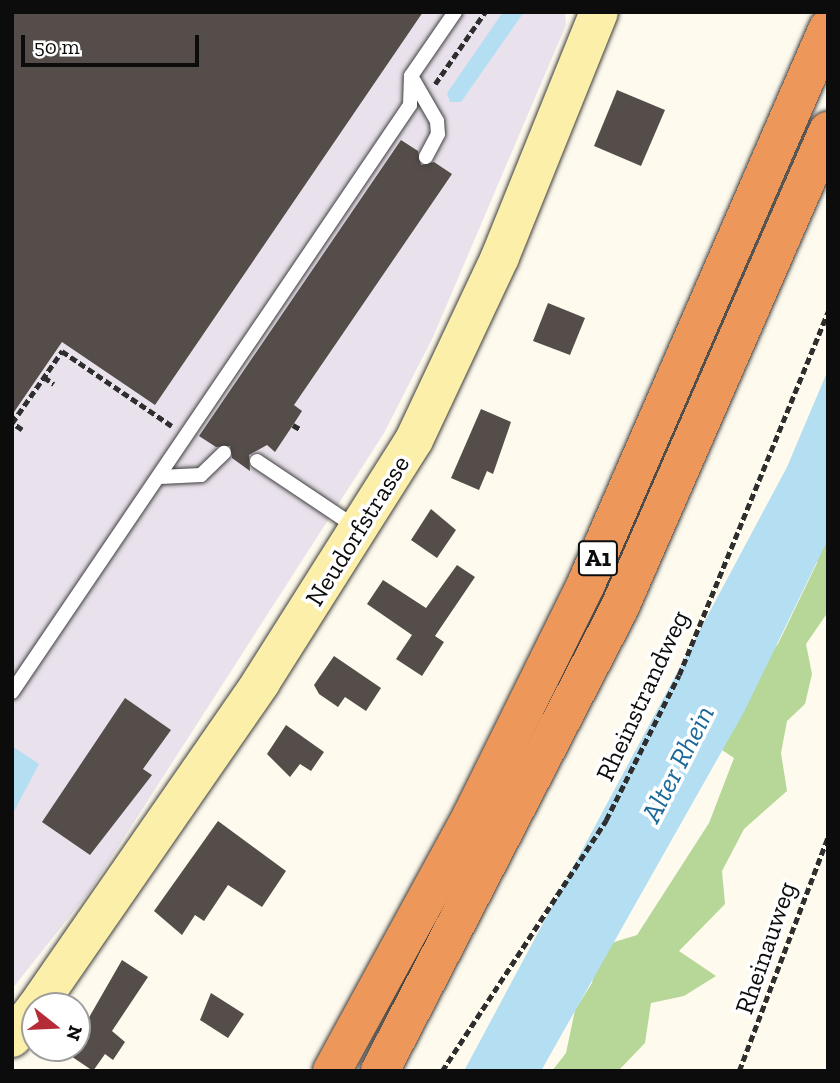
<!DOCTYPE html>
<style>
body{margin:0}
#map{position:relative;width:840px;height:1083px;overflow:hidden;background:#fefaed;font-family:"Zilla Slab",serif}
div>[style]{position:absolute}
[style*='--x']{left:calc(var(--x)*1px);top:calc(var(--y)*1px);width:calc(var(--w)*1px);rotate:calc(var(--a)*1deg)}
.industrial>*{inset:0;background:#e9e1eb}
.forest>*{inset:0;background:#b7d798}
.water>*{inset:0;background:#b4dff3}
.building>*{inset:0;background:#554d49}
.path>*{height:4.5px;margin-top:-2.25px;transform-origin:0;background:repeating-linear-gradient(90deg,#2e2e2e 0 7px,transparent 0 10.5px)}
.roads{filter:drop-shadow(0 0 2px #3f3f3f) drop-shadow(0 0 2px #3f3f3f)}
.service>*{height:14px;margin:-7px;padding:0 7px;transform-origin:7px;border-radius:7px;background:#fff}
.secondary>*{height:38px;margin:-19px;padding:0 19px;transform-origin:19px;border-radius:19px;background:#fcefaa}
.motorway>*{height:38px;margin:-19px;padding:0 19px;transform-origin:19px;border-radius:19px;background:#ee975b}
span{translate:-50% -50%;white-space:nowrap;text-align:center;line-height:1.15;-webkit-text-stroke:7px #fff;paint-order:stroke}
.shield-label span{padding:2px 5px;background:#fff;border:2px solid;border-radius:5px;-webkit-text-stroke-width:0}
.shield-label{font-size:24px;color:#0c0c0c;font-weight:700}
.street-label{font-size:26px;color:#0c0c0c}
.water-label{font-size:28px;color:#1b6899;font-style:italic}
.frame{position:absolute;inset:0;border:14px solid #0c0c0c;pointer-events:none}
.north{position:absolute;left:21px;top:992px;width:70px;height:70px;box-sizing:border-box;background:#fff;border:2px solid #9e9e9e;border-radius:50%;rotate:108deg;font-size:19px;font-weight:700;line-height:28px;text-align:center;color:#0c0c0c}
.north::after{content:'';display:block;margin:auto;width:24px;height:32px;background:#b62b38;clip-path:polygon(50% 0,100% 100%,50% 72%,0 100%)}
.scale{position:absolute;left:21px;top:35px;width:178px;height:32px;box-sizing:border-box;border:4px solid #0c0c0c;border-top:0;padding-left:9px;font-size:21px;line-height:24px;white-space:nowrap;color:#0c0c0c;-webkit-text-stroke:5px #fff;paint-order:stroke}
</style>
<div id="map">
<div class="industrial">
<i style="clip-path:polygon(12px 12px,565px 12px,566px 25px,433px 337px,384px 433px,89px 892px,12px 989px)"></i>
</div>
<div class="forest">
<i style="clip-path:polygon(828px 517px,828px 612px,806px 644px,812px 674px,805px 704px,787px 721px,781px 753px,787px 791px,744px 829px,722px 871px,725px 904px,679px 951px,716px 976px,684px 996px,651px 1003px,645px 1043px,618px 1071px,552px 1071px,566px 1053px,575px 1010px,592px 983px,598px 947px,637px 935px,709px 823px,734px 758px,710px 742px,752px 673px,778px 644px,817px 563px,811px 535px)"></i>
</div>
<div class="water">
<i style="clip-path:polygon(503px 12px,524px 12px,461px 102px,450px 102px,447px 93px)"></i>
<i style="clip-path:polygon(828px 370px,828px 539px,744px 712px,541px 1071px,464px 1071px,787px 467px)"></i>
<i style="clip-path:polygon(12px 746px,39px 764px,12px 815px)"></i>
</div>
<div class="building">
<i style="clip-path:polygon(12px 12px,423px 12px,155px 405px,62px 342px,12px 415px)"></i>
<i style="clip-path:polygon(617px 90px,665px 110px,641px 166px,594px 146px)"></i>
<i style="clip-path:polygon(401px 140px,418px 151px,421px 165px,434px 162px,452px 174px,294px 405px,302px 411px,293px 425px,275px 452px,267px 445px,249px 455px,250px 471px,232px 458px,230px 446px,216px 447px,199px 436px)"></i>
<i style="clip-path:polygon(548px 303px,585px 318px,570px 355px,533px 341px)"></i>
<i style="clip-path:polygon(481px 409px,511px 422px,493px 474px,487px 471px,479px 490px,451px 478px)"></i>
<i style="clip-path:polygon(431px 509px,456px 530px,437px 558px,411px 540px)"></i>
<i style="clip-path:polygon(457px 565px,475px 577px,435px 636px,444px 642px,422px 676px,396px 659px,412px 635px,367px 604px,383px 580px,426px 608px)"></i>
<i style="clip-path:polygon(334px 656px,381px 688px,366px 711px,345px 697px,338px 707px,319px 694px,314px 685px)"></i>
<i style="clip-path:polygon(125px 698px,171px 730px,143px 769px,152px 775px,90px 855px,42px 822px)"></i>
<i style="clip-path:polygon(286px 725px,324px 752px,311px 771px,300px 764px,290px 777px,267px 754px)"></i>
<i style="clip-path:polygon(218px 821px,286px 871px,262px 907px,228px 885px,204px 921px,195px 915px,182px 935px,154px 911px)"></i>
<i style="clip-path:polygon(122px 960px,148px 977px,112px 1031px,125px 1042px,113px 1060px,105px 1054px,93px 1071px,68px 1054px)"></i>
<i style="clip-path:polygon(211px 993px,244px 1014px,228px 1038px,200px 1020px)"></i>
</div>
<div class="path">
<i style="--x:435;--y:84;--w:88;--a:-55.2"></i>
<i style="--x:44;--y:377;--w:12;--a:35"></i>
<i style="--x:293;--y:425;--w:8;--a:30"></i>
<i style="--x:22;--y:430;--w:12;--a:-145"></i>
<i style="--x:12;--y:423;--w:88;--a:-55.2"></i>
<i style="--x:62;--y:351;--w:133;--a:34.3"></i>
<i style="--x:442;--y:1071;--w:300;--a:-56.8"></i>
<i style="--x:606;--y:820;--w:162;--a:-63.3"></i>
<i style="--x:679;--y:675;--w:393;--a:-67.7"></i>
<i style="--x:739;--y:1071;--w:250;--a:-69.2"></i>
</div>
<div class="roads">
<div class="service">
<i style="--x:411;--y:76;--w:52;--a:60"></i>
<i style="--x:437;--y:121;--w:13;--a:86"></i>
<i style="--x:438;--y:134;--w:26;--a:118"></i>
<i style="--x:257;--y:461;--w:120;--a:33.8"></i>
<i style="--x:160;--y:477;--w:41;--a:-2.8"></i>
<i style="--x:201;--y:475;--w:32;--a:-44"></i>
<i style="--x:12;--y:692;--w:709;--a:-55.86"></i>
<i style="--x:410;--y:105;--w:29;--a:-88"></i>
<i style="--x:411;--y:76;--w:78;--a:-55.5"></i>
</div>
<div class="secondary">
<i style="--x:37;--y:1006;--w:394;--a:-55.3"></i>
<i style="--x:261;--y:682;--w:286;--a:-57.7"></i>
<i style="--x:414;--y:440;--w:202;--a:-64.8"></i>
<i style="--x:500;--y:257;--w:264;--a:-68"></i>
<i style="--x:12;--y:1038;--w:37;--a:-52"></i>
</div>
<div class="motorway">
<i style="--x:332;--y:1071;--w:292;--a:-61.3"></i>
<i style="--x:472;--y:815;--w:258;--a:-63.7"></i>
<i style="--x:586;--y:584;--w:606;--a:-66.48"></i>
<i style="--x:380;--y:1071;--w:520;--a:-62.65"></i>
<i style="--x:619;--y:609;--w:522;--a:-66.38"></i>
</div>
</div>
<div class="shield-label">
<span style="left:598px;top:558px">A1</span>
</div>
<div class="street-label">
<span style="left:358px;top:531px;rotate:-58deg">Neudorfstrasse</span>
<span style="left:643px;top:696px;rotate:-65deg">Rheinstrandweg</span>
<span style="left:766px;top:948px;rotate:-71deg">Rheinauweg</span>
</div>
<div class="water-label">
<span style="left:678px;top:764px;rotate:-63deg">Alter Rhein</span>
</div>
<div class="frame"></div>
<div class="north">N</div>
<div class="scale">50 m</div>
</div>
